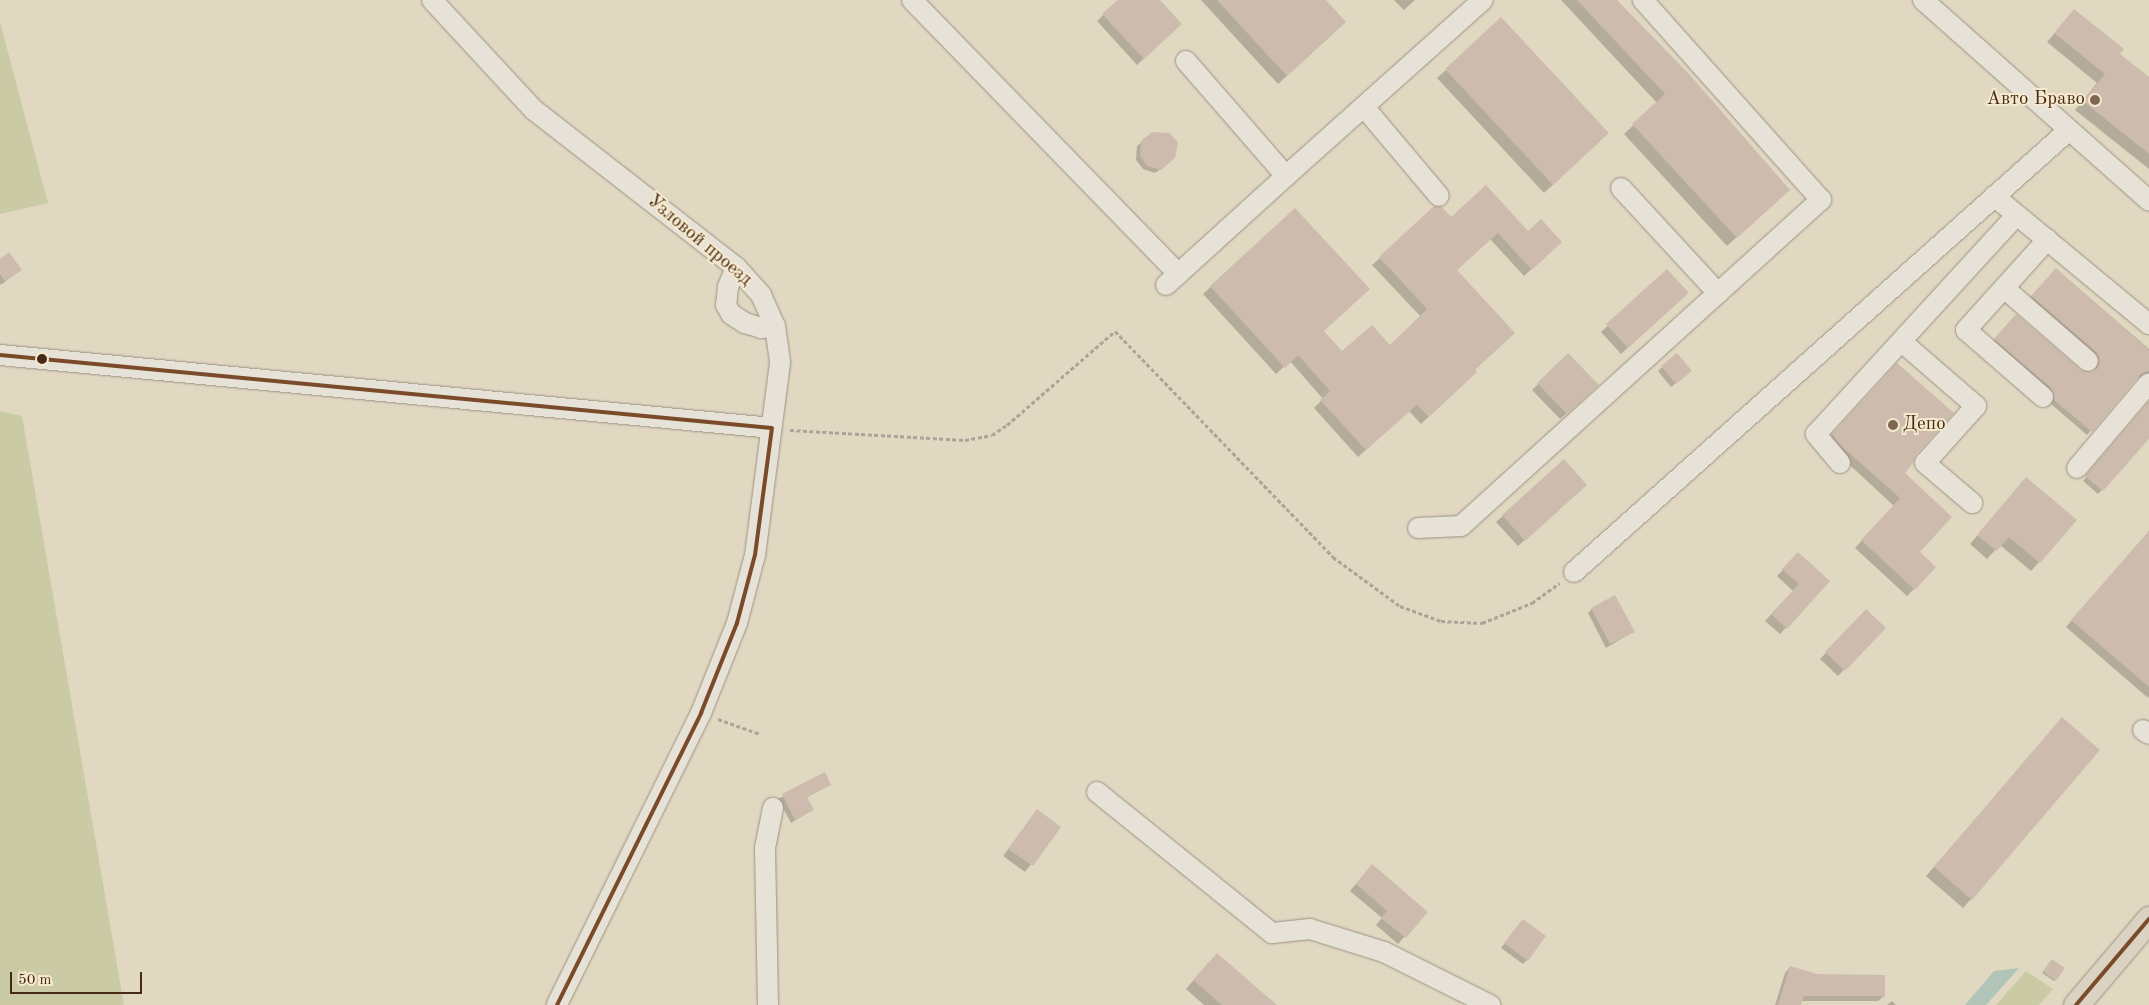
<!DOCTYPE html>
<meta charset="utf-8">
<style>
body{margin:0}
#map{position:relative;width:2149px;height:1005px;overflow:hidden;background:#e1d8c1;font-family:"Old Standard TT",serif}
div>[style]{position:absolute}
[style*='--x']{left:calc(var(--x)*1px);top:calc(var(--y)*1px);width:calc(var(--w)*1px);rotate:calc(var(--a)*1deg)}
.green>*{inset:0;background:#cacba5}
.water>*{inset:0;background:#b0c4b7}
.shadow>*{inset:0;background:#0003}
.building>*{inset:0;background:#cdbcae}
.path>*{height:3px;margin-top:-1.5px;transform-origin:0;background:repeating-linear-gradient(90deg,#aba499 0 4px,transparent 0 6.5px)}
.roads{filter:drop-shadow(0 0 1px #9b9182) drop-shadow(0 0 1px #9b9182)}
.minor>*{height:20px;margin:-10px;padding:0 10px;transform-origin:10px;border-radius:10px;background:#e7e2d7}
.major>*{height:25px;margin:-12.5px;padding:0 12.5px;transform-origin:12.5px;border-radius:12.5px;background:#dbd3c2}
.bus-1>*{height:4px;margin:-2px;padding:0 2px;transform-origin:2px;border-radius:2px;background:#7a4b2a}
.dots>*{width:14px;height:14px;translate:-50% -50%;box-sizing:border-box;border:2px solid #f5eace;border-radius:50%}
span{translate:-50% -50%;white-space:nowrap;text-align:center;line-height:1.15;-webkit-text-stroke:4px #f5eace;paint-order:stroke}
.poi-label{font-size:19px;color:#482916}
.right{translate:-100% -50%;text-align:right}
.left{translate:0 -50%;text-align:left}
.street-label{font-size:19px;color:#482916}
.scale{position:absolute;left:10px;top:972px;width:132px;height:22px;box-sizing:border-box;border:2px solid #482916;border-top:0;padding-left:6px;font-size:15px;line-height:18px;white-space:nowrap;color:#482916;-webkit-text-stroke:4px #f5eace;paint-order:stroke}
</style>
<div id="map">
<div class="green">
<i style="clip-path:polygon(0 22px,48px 203px,0 214px)"></i>
<i style="clip-path:polygon(0 411px,22px 416px,124px 1005px,0 1005px)"></i>
<i style="clip-path:polygon(2026px 971px,2053px 989px,2039px 1005px,1996px 1005px)"></i>
</div>
<div class="water">
<i style="clip-path:polygon(2019px 968px,1986px 1005px,1965px 1005px,1994px 971px)"></i>
</div>
<div class="shadow">
<i style="clip-path:polygon(1119px 0,1158px 0,1174px 30px,1137px 65px,1097px 21px)"></i>
<i style="clip-path:polygon(1201px 0,1324px 0,1336px 31px,1278px 84px)"></i>
<i style="clip-path:polygon(1394px 0,1415px 0,1404px 10px)"></i>
<i style="clip-path:polygon(1561px 0,1616px 0,1780px 198px,1727px 246px,1624px 134px,1657px 103px)"></i>
<i style="clip-path:polygon(2074px 11px,2118px 54px,2149px 79px,2149px 169px,2075px 110px,2097px 83px,2047px 42px)"></i>
<i style="clip-path:polygon(1446px 70px,1599px 141px,1544px 193px,1437px 78px)"></i>
<i style="clip-path:polygon(1142px 142px,1170px 162px,1155px 173px,1143px 169px,1136px 160px,1137px 146px)"></i>
<i style="clip-path:polygon(1295px 209px,1323px 332px,1342px 353px,1390px 347px,1421px 317px,1372px 265px,1380px 258px,1450px 219px,1528px 233px,1553px 249px,1524px 276px,1490px 239px,1456px 271px,1473px 370px,1468px 379px,1421px 424px,1409px 411px,1358px 457px,1314px 408px,1323px 399px,1290px 361px,1276px 374px,1203px 294px)"></i>
<i style="clip-path:polygon(0 260px,20px 270px,1px 285px,0 283px)"></i>
<i style="clip-path:polygon(2056px 269px,2149px 349px,2149px 376px,2146px 375px,2136px 378px,2087px 435px,2051px 404px,2047px 392px,1991px 343px,2012px 319px,2080px 371px,2092px 374px,2094px 372px,2096px 362px,2028px 300px)"></i>
<i style="clip-path:polygon(1667px 271px,1680px 299px,1621px 354px,1601px 332px)"></i>
<i style="clip-path:polygon(1568px 355px,1591px 392px,1560px 419px,1532px 390px)"></i>
<i style="clip-path:polygon(1662px 367px,1686px 375px,1671px 387px,1658px 371px)"></i>
<i style="clip-path:polygon(1890px 372px,1915px 454px,1903px 473px,1918px 552px,1914px 589px,1907px 596px,1855px 548px,1894px 506px,1825px 442px)"></i>
<i style="clip-path:polygon(2149px 402px,2149px 437px,2098px 494px,2083px 481px)"></i>
<i style="clip-path:polygon(1564px 461px,1579px 491px,1518px 546px,1496px 522px)"></i>
<i style="clip-path:polygon(2018px 488px,2039px 562px,2031px 571px,2000px 545px,1987px 559px,1970px 544px)"></i>
<i style="clip-path:polygon(2149px 531px,2149px 696px,2148px 698px,2066px 627px)"></i>
<i style="clip-path:polygon(1798px 554px,1829px 582px,1780px 634px,1765px 621px,1793px 591px,1777px 576px)"></i>
<i style="clip-path:polygon(1592px 609px,1633px 632px,1606px 648px,1588px 613px)"></i>
<i style="clip-path:polygon(1866px 611px,1884px 628px,1838px 676px,1820px 659px)"></i>
<i style="clip-path:polygon(2062px 719px,1971px 899px,1963px 908px,1926px 876px)"></i>
<i style="clip-path:polygon(824px 774px,830px 784px,806px 798px,812px 810px,791px 823px,778px 799px)"></i>
<i style="clip-path:polygon(1037px 811px,1060px 827px,1025px 872px,1003px 856px)"></i>
<i style="clip-path:polygon(1366px 872px,1427px 912px,1398px 944px,1376px 925px,1382px 918px,1350px 891px)"></i>
<i style="clip-path:polygon(1519px 924px,1527px 960px,1523px 964px,1501px 948px)"></i>
<i style="clip-path:polygon(2050px 962px,2055px 980px,2054px 981px,2042px 973px)"></i>
<i style="clip-path:polygon(1208px 963px,1275px 1005px,1204px 1005px,1186px 989px)"></i>
<i style="clip-path:polygon(1790px 967px,1884px 996px,1878px 1001px,1801px 1001px,1800px 1005px,1775px 1005px,1785px 973px)"></i>
<i style="clip-path:polygon(1892px 1001px,1896px 1005px,1887px 1005px)"></i>
</div>
<div class="building">
<i style="clip-path:polygon(1118px 0,1160px 0,1182px 24px,1144px 59px,1102px 14px)"></i>
<i style="clip-path:polygon(1217px 0,1326px 0,1346px 22px,1287px 76px)"></i>
<i style="clip-path:polygon(1577px 0,1617px 0,1689px 74px,1790px 190px,1737px 238px,1632px 124px,1665px 94px)"></i>
<i style="clip-path:polygon(2074px 9px,2124px 49px,2120px 54px,2149px 77px,2149px 154px,2083px 101px,2105px 74px,2054px 33px)"></i>
<i style="clip-path:polygon(1501px 17px,1609px 133px,1553px 185px,1445px 69px)"></i>
<i style="clip-path:polygon(1152px 132px,1169px 133px,1178px 142px,1175px 158px,1161px 170px,1147px 166px,1140px 156px,1141px 141px)"></i>
<i style="clip-path:polygon(1486px 185px,1528px 231px,1541px 219px,1562px 242px,1532px 270px,1498px 233px,1457px 270px,1515px 333px,1475px 370px,1477px 372px,1429px 417px,1417px 405px,1366px 450px,1320px 400px,1330px 391px,1298px 355px,1285px 368px,1210px 286px,1295px 208px,1370px 289px,1324px 331px,1342px 351px,1372px 325px,1390px 345px,1427px 309px,1379px 257px,1434px 206px,1442px 207px,1451px 217px)"></i>
<i style="clip-path:polygon(9px 252px,22px 270px,5px 281px,0 274px,0 259px)"></i>
<i style="clip-path:polygon(2056px 268px,2149px 350px,2149px 371px,2140px 375px,2092px 432px,2054px 400px,2051px 388px,1994px 339px,2016px 314px,2081px 370px,2091px 372px,2097px 368px,2099px 358px,2096px 352px,2031px 296px)"></i>
<i style="clip-path:polygon(1667px 269px,1689px 293px,1628px 348px,1606px 324px)"></i>
<i style="clip-path:polygon(1568px 353px,1599px 385px,1567px 414px,1537px 383px)"></i>
<i style="clip-path:polygon(1677px 353px,1692px 371px,1676px 384px,1661px 366px)"></i>
<i style="clip-path:polygon(1897px 363px,1954px 413px,1916px 455px,1913px 463px,1905px 473px,1952px 517px,1920px 552px,1936px 567px,1915px 590px,1861px 540px,1900px 498px,1840px 445px,1832px 434px)"></i>
<i style="clip-path:polygon(2149px 401px,2149px 439px,2103px 491px,2085px 476px)"></i>
<i style="clip-path:polygon(1564px 459px,1587px 485px,1525px 541px,1502px 515px)"></i>
<i style="clip-path:polygon(2026px 477px,2077px 520px,2040px 563px,2009px 537px,1997px 551px,1977px 535px)"></i>
<i style="clip-path:polygon(2149px 531px,2149px 687px,2071px 620px)"></i>
<i style="clip-path:polygon(1798px 552px,1830px 581px,1787px 629px,1771px 614px,1799px 584px,1782px 569px)"></i>
<i style="clip-path:polygon(1615px 595px,1635px 632px,1610px 644px,1591px 608px)"></i>
<i style="clip-path:polygon(1866px 609px,1886px 628px,1845px 671px,1825px 652px)"></i>
<i style="clip-path:polygon(2062px 717px,2100px 750px,1972px 900px,1934px 867px)"></i>
<i style="clip-path:polygon(825px 772px,831px 785px,807px 797px,814px 810px,795px 820px,782px 794px)"></i>
<i style="clip-path:polygon(1037px 809px,1061px 827px,1033px 866px,1008px 849px)"></i>
<i style="clip-path:polygon(1372px 864px,1428px 912px,1406px 938px,1381px 918px,1387px 911px,1356px 884px)"></i>
<i style="clip-path:polygon(1523px 919px,1546px 936px,1528px 961px,1504px 943px)"></i>
<i style="clip-path:polygon(1217px 953px,1277px 1005px,1222px 1005px,1193px 980px)"></i>
<i style="clip-path:polygon(2052px 959px,2065px 968px,2056px 981px,2043px 971px)"></i>
<i style="clip-path:polygon(1790px 966px,1817px 974px,1885px 975px,1885px 996px,1804px 996px,1801px 1005px,1778px 1005px)"></i>
</div>
<div class="path">
<i style="--x:790;--y:430;--w:175;--a:3.3"></i>
<i style="--x:965;--y:440;--w:27;--a:-10"></i>
<i style="--x:992;--y:435;--w:18;--a:-34"></i>
<i style="--x:1007;--y:425;--w:143;--a:-41"></i>
<i style="--x:1115;--y:331;--w:314;--a:46"></i>
<i style="--x:1333;--y:557;--w:83;--a:36.2"></i>
<i style="--x:1400;--y:606;--w:44;--a:20.1"></i>
<i style="--x:1441;--y:621;--w:41;--a:2.8"></i>
<i style="--x:1482;--y:623;--w:54;--a:-21.8"></i>
<i style="--x:1532;--y:603;--w:34;--a:-36"></i>
<i style="--x:718;--y:719;--w:45;--a:19.7"></i>
</div>
<div class="roads">
<div class="minor">
<i style="--x:432;--y:0;--w:150;--a:47.2"></i>
<i style="--x:534;--y:110;--w:256;--a:37.9"></i>
<i style="--x:736;--y:267;--w:38;--a:48"></i>
<i style="--x:761;--y:295;--w:34;--a:66"></i>
<i style="--x:775;--y:326;--w:37;--a:82"></i>
<i style="--x:780;--y:363;--w:194;--a:97.4"></i>
<i style="--x:755;--y:555;--w:70;--a:104.8"></i>
<i style="--x:737;--y:623;--w:97;--a:111.8"></i>
<i style="--x:701;--y:713;--w:326;--a:116.3"></i>
<i style="--x:912;--y:0;--w:382;--a:45.8"></i>
<i style="--x:1923;--y:0;--w:302;--a:41.6"></i>
<i style="--x:1186;--y:61;--w:152;--a:49"></i>
<i style="--x:1286;--y:176;--w:264;--a:-41.8"></i>
<i style="--x:1364;--y:107;--w:116;--a:49.9"></i>
<i style="--x:1621;--y:188;--w:143;--a:47.3"></i>
<i style="--x:1994;--y:196;--w:201;--a:39.6"></i>
<i style="--x:736;--y:267;--w:22;--a:112"></i>
<i style="--x:728;--y:287;--w:18;--a:96"></i>
<i style="--x:726;--y:305;--w:10;--a:61"></i>
<i style="--x:731;--y:314;--w:17;--a:33"></i>
<i style="--x:745;--y:323;--w:17;--a:17"></i>
<i style="--x:761;--y:328;--w:14;--a:-8"></i>
<i style="--x:1166;--y:285;--w:162;--a:-42.2"></i>
<i style="--x:2004;--y:288;--w:111;--a:41"></i>
<i style="--x:1902;--y:342;--w:98;--a:40.9"></i>
<i style="--x:1976;--y:406;--w:76;--a:131.8"></i>
<i style="--x:1925;--y:463;--w:62;--a:40.4"></i>
<i style="--x:0;--y:355;--w:775;--a:5.4"></i>
<i style="--x:2043;--y:397;--w:102;--a:-139"></i>
<i style="--x:1966;--y:330;--w:122;--a:-48"></i>
<i style="--x:1840;--y:463;--w:38;--a:-130"></i>
<i style="--x:1816;--y:434;--w:297;--a:-47.5"></i>
<i style="--x:2077;--y:468;--w:111;--a:-49.7"></i>
<i style="--x:1418;--y:528;--w:43;--a:-2.7"></i>
<i style="--x:1461;--y:526;--w:486;--a:-42.2"></i>
<i style="--x:1821;--y:200;--w:268;--a:-131.7"></i>
<i style="--x:1574;--y:572;--w:662;--a:-41.76"></i>
<i style="--x:2143;--y:730;--w:7;--a:34"></i>
<i style="--x:1097;--y:792;--w:225;--a:38.9"></i>
<i style="--x:1272;--y:933;--w:38;--a:-6"></i>
<i style="--x:1310;--y:929;--w:77;--a:17.3"></i>
<i style="--x:1384;--y:952;--w:119;--a:26.6"></i>
<i style="--x:768;--y:1005;--w:157;--a:-91.1"></i>
<i style="--x:765;--y:848;--w:41;--a:-78.7"></i>
</div>
<div class="major">
<i style="--x:2076;--y:1005;--w:113;--a:-49.7"></i>
</div>
</div>
<div class="bus-1">
<i style="--x:0;--y:355;--w:775;--a:5.4"></i>
<i style="--x:557;--y:1005;--w:326;--a:-63.7"></i>
<i style="--x:701;--y:713;--w:97;--a:-68.2"></i>
<i style="--x:737;--y:623;--w:70;--a:-75.2"></i>
<i style="--x:755;--y:555;--w:128;--a:-82.4"></i>
<i style="--x:2076;--y:1005;--w:113;--a:-49.7"></i>
</div>
<div class="dots">
<i style="left:2095px;top:100px;background:#7e6652"></i>
<i style="left:42px;top:359px;background:#482916"></i>
<i style="left:1893px;top:425px;background:#7e6652"></i>
</div>
<div class="poi-label">
<span class="right" style="left:2085px;top:100px">Авто Браво</span>
<span class="left" style="left:1903px;top:425px">Депо</span>
</div>
<div class="street-label">
<span style="left:699px;top:241px;rotate:40deg">Узловой проезд</span>
</div>
<div class="scale">50 m</div>
</div>
